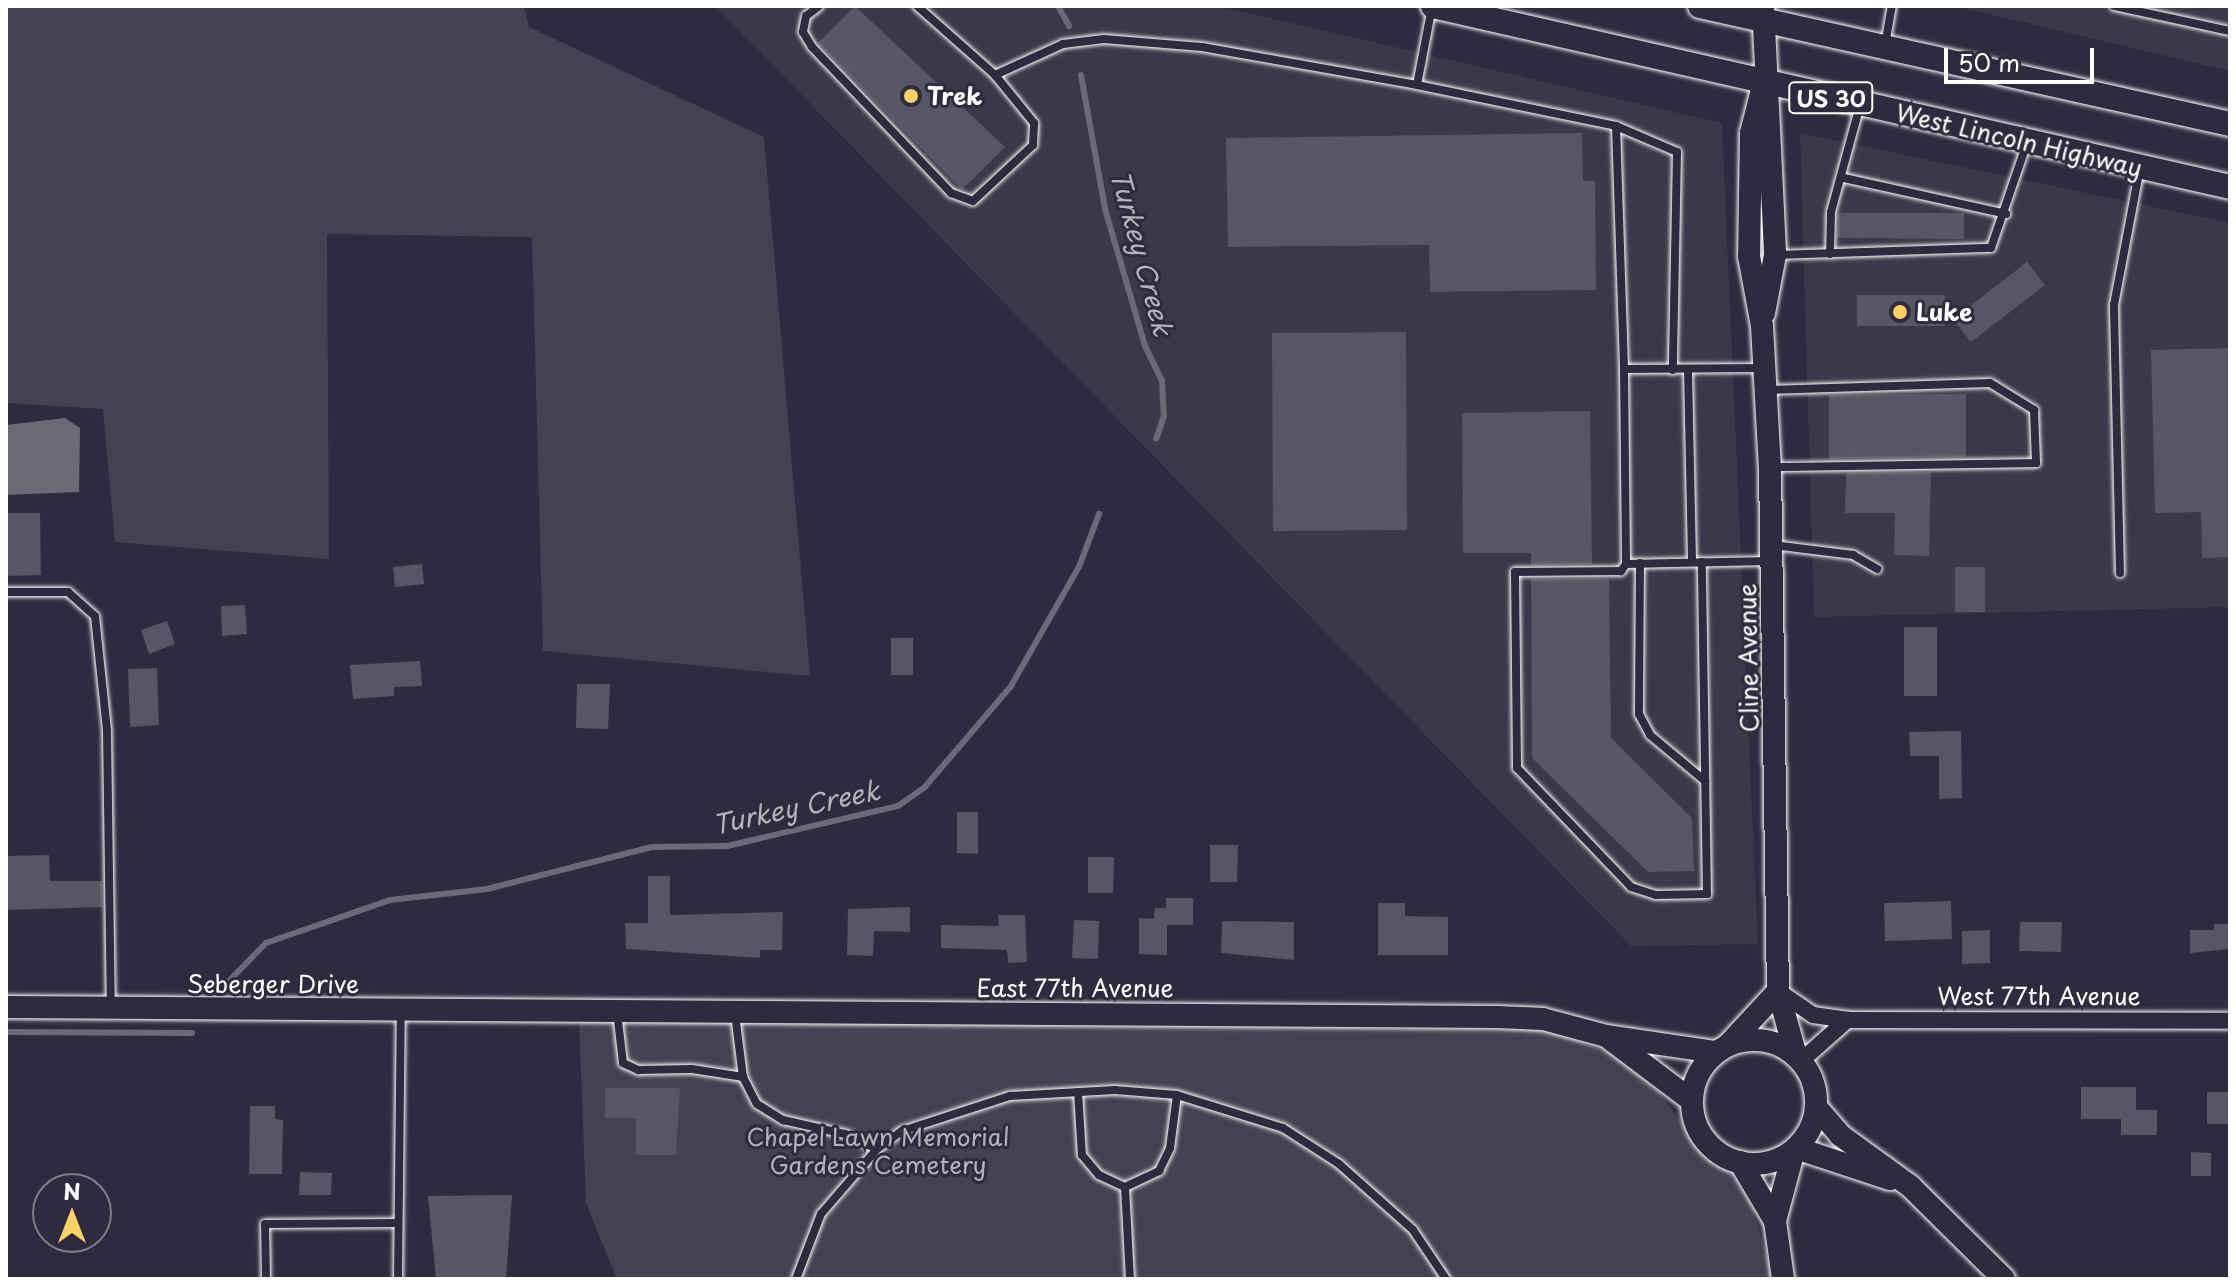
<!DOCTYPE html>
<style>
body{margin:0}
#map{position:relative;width:2236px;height:1285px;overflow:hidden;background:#2f2a3d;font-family:"Playpen Sans",sans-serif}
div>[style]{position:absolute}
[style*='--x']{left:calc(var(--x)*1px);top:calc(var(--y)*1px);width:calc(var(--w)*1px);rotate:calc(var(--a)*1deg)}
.built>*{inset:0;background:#3c3749}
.green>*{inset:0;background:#464152}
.water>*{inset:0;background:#6d6a77}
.stream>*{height:6px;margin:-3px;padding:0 3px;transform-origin:3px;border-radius:3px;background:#6d6a77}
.building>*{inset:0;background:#595564}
.roads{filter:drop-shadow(0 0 2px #fff) drop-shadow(0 0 2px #fff)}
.lane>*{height:8px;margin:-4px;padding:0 4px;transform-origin:4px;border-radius:4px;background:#2f2a3d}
.street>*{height:16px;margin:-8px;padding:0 8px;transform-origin:8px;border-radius:8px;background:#2f2a3d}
.secondary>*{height:22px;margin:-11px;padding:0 11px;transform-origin:11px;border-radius:11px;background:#2f2a3d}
.secondary>.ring{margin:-11px;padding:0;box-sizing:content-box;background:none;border:22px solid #2f2a3d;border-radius:50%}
.primary>*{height:24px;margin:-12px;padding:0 12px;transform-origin:12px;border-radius:12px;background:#2f2a3d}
.dots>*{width:22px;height:22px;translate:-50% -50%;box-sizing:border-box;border:4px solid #2f2a3d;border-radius:50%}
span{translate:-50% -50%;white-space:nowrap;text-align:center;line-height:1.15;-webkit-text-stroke:6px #2f2a3d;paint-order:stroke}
.shield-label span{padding:2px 6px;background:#2f2a3d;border:2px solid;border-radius:6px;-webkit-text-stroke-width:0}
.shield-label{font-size:22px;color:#fff;font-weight:700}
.poi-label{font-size:24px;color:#fff;font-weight:700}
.left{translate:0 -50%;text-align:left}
.street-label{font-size:24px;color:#fff}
.park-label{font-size:24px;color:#b5b3ba}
.water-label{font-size:26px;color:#b6b4bb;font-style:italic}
.frame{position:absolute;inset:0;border:8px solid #fff;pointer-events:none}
.north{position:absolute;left:32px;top:1173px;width:80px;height:80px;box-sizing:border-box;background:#2f2a3d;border:2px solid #827f8b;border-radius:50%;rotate:0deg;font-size:22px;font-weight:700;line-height:32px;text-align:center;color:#fff}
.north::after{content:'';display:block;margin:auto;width:28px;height:36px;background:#ffd166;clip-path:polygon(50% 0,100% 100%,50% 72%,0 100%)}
.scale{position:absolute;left:1944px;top:48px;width:150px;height:36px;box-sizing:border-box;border:4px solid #fff;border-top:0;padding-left:10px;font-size:24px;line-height:28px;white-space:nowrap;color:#fff;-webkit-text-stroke:6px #2f2a3d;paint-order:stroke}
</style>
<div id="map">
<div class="built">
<i style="clip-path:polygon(715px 6px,1217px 6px,1722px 123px,1758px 944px,1631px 946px)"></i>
<i style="clip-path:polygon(1954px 6px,2230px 6px,2230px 71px)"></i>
<i style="clip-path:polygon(1800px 133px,2230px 223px,2230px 607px,1814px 617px)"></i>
</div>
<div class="green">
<i style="clip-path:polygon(6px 6px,524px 6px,529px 27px,764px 137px,810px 676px,543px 651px,532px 237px,327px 234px,329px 559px,115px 542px,103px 409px,6px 403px)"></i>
<i style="clip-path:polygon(579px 1021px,1546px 1030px,1611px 1053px,1652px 1083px,1694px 1139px,1729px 1169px,1752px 1206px,1773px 1279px,617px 1279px,586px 1203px)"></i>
</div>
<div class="water">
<i style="clip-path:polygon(65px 418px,80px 428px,79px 492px,6px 495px,6px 425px)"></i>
</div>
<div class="stream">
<i style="--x:1058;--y:6;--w:23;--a:61"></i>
<i style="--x:1081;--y:75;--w:136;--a:79.8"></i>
<i style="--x:1105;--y:209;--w:143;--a:73.7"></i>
<i style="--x:1145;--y:346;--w:39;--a:64"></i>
<i style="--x:1162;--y:381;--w:35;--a:87"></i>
<i style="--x:1164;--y:416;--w:24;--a:109"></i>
<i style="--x:229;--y:981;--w:53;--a:-45.8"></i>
<i style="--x:266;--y:943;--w:131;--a:-19.1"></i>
<i style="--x:390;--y:900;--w:98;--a:-6.5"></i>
<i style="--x:487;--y:889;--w:170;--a:-14.3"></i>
<i style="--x:652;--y:847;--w:75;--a:-0.8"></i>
<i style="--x:727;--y:846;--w:176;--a:-13.2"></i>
<i style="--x:898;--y:806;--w:32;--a:-35"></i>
<i style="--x:924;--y:788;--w:134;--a:-49.5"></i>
<i style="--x:1011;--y:686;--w:137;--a:-60.3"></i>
<i style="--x:1079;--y:567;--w:57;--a:-69.3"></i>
<i style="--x:6;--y:1032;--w:186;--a:0.3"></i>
</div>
<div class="building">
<i style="clip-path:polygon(855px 6px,1005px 147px,962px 190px,818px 43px)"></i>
<i style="clip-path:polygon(1582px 133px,1583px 181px,1595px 181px,1596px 290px,1430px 292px,1429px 245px,1228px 247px,1226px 138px)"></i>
<i style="clip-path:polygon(1838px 213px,1964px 213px,1964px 239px,1837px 238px)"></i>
<i style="clip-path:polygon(2027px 262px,2045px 285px,1971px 342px,1953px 319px)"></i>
<i style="clip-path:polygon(1857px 295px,1945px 295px,1945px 326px,1857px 326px)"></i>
<i style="clip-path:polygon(1406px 332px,1407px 530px,1273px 531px,1272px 333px)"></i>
<i style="clip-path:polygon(2230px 348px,2230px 557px,2202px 558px,2201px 512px,2155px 513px,2151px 350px)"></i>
<i style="clip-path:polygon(1966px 394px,1966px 457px,1829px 459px,1829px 395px)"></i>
<i style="clip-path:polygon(1590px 411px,1592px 564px,1531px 565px,1531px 553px,1463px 553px,1462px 413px)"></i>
<i style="clip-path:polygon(1931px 472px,1929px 556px,1894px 555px,1895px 513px,1845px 513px,1846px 473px)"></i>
<i style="clip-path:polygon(6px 513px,40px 513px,41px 575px,6px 576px)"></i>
<i style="clip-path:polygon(422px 564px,424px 584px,395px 587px,393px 567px)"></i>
<i style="clip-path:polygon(1955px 567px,1985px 567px,1985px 612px,1955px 612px)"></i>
<i style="clip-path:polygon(1531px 579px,1609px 579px,1611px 738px,1692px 818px,1694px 871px,1648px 872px,1532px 758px)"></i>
<i style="clip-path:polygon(245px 605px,247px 634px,222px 636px,221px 606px)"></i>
<i style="clip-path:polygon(167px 621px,175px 644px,149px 654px,141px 630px)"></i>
<i style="clip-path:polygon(1904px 627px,1937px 627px,1937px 696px,1904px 696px)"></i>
<i style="clip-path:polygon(891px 638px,913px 638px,913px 675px,891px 675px)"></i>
<i style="clip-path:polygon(420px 661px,422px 686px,394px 687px,394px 696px,353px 699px,350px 665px)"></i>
<i style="clip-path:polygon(157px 668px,159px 725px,130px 727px,128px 669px)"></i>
<i style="clip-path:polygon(577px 684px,610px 684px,608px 729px,576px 728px)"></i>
<i style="clip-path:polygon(1961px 731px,1962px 798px,1939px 799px,1939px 756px,1910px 756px,1909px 732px)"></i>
<i style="clip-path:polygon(957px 812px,978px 812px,978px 854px,957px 853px)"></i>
<i style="clip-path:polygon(1210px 845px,1238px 845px,1237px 882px,1210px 882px)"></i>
<i style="clip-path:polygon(49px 855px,50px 881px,102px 881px,102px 907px,6px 910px,6px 856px)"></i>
<i style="clip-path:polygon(1088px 857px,1114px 857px,1113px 893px,1088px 893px)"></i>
<i style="clip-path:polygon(648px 876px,670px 876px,670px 915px,783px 912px,782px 950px,760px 950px,760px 958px,626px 949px,625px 923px,648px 923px)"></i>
<i style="clip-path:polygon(1166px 898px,1193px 898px,1193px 925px,1167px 925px,1167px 955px,1139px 954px,1139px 918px,1154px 919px,1155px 908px,1166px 908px)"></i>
<i style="clip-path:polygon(1951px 901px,1952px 939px,1885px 941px,1884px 903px)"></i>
<i style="clip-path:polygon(1378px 903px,1405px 903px,1405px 916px,1448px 917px,1448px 955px,1378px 955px)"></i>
<i style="clip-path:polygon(910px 907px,910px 932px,874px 931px,873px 956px,847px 955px,848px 909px)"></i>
<i style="clip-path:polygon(998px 915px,1025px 915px,1027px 962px,1008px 963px,1007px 950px,941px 948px,941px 925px,999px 926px)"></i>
<i style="clip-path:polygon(1074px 920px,1099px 921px,1098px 959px,1072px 958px)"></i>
<i style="clip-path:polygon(1222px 921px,1294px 922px,1294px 960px,1221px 953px)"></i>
<i style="clip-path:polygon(2020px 922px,2062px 922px,2061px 952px,2019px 951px)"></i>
<i style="clip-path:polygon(2214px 924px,2230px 924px,2230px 949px,2190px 953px,2190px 930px,2214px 930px)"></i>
<i style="clip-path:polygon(1990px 930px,1990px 963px,1962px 964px,1962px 931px)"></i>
<i style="clip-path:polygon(2081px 1087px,2136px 1087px,2136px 1110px,2157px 1110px,2157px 1135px,2121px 1135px,2121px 1119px,2081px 1119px)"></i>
<i style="clip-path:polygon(605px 1088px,680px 1088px,676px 1155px,636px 1155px,636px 1118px,605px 1118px)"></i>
<i style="clip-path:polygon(2207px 1092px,2230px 1092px,2230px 1124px,2207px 1124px)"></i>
<i style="clip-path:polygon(250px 1106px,275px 1106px,275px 1119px,283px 1120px,282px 1174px,249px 1174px)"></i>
<i style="clip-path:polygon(2191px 1152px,2211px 1153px,2211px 1176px,2191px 1176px)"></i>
<i style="clip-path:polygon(300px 1172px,332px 1173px,331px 1195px,299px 1195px)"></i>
<i style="clip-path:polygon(512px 1195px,506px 1279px,436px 1279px,428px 1196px)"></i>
</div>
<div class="roads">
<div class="lane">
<i style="--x:819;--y:6;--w:16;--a:142"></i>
<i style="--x:806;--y:16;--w:16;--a:101"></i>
<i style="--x:803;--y:32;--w:17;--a:59"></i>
<i style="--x:812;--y:47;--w:202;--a:46.4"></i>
<i style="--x:951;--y:193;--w:23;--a:20"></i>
<i style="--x:973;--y:201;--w:82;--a:-43"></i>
<i style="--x:1033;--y:145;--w:22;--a:-87"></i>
<i style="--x:1034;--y:123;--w:62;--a:-129.1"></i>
<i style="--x:995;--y:75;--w:104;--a:-138.5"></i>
<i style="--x:2114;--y:6;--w:119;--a:12.2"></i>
<i style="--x:1432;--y:7;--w:79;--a:100.9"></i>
<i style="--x:1417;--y:85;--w:203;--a:11.6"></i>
<i style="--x:1616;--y:126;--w:66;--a:23.1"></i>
<i style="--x:1677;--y:152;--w:218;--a:91.1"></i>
<i style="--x:1885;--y:45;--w:40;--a:-80"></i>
<i style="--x:995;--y:75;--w:75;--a:-24.5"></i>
<i style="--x:1063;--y:44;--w:41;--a:-7"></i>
<i style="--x:1104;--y:39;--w:98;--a:4.7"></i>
<i style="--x:1202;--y:47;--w:218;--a:10"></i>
<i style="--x:1616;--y:126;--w:243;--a:88.1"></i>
<i style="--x:1844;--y:178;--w:166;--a:12.5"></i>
<i style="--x:1830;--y:254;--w:42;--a:-88.6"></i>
<i style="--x:1831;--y:212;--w:111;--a:-74.8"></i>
<i style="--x:1776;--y:255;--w:215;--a:-1.9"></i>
<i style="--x:1991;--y:248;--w:111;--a:-71.1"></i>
<i style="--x:1764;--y:368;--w:140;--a:179.6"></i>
<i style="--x:1624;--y:369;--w:195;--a:89.4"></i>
<i style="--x:1626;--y:564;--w:144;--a:-1.2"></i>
<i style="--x:1688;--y:370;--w:192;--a:88.8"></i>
<i style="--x:1767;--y:390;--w:223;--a:-1.8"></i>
<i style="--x:1990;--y:383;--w:52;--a:31.5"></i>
<i style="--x:2034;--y:410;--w:53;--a:87.8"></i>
<i style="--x:2036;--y:463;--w:263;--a:179.1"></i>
<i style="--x:1773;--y:545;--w:81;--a:7.1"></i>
<i style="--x:1853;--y:555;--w:28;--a:30"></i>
<i style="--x:1640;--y:563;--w:151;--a:90.4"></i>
<i style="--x:1639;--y:714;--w:24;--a:62"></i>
<i style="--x:1650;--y:735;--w:72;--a:39.9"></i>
<i style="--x:1626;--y:564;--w:9;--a:126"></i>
<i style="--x:1621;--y:571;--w:106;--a:179.5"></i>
<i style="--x:1515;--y:572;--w:196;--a:89.4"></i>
<i style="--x:1517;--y:768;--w:165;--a:46.2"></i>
<i style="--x:1631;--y:887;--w:26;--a:18"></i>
<i style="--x:1656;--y:895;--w:51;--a:-1.1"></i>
<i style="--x:1707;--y:894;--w:332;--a:-90.9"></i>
<i style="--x:2120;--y:573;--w:268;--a:-91.3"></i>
<i style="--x:2114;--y:305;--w:139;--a:-79.3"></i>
<i style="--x:6;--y:592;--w:62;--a:0"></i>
<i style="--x:68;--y:592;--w:36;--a:42"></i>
<i style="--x:95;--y:616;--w:116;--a:84"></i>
<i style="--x:107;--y:731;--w:273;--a:89.2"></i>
<i style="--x:617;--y:1012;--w:51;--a:83.3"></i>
<i style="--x:623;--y:1063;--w:17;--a:25"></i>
<i style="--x:638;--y:1070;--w:54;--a:-1.1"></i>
<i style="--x:692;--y:1069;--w:52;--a:8.9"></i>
<i style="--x:735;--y:1014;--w:64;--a:82.8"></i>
<i style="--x:743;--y:1077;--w:30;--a:63"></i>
<i style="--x:757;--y:1104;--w:31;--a:32"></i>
<i style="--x:783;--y:1120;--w:64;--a:12.7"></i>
<i style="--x:845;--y:1134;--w:35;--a:25"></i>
<i style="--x:1078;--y:1092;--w:63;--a:86.4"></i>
<i style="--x:1082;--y:1155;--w:26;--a:50"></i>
<i style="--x:1099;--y:1175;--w:29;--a:25"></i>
<i style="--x:1125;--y:1187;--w:38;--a:-25"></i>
<i style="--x:1159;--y:1171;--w:25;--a:-64"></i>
<i style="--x:1170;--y:1148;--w:53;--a:-82.5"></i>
<i style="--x:1125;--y:1187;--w:92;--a:86.9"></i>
<i style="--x:266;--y:1279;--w:55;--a:-91"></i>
<i style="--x:265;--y:1224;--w:133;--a:-0.4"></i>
<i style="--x:398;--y:1279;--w:268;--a:-89.4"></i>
<i style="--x:796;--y:1279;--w:70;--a:-69"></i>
<i style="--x:821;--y:1214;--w:86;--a:-49.3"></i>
<i style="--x:877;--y:1149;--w:31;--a:-36"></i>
<i style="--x:902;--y:1131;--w:114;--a:-18"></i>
<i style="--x:1010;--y:1096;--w:105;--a:-3.3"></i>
<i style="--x:1115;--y:1090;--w:62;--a:4.6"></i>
<i style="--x:1177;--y:1095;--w:111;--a:17.3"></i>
<i style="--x:1283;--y:1128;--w:67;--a:32.7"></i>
<i style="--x:1339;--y:1164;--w:99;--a:41.7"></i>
<i style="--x:1413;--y:1230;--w:59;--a:56"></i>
</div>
<div class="street">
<i style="--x:1778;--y:991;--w:42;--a:34.4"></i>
<i style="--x:1813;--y:1015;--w:34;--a:8"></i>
<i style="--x:1847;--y:1020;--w:383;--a:0.1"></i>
<i style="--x:1801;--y:1061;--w:62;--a:-41.7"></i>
</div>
<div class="secondary">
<i style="--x:1763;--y:6;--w:249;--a:87.2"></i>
<i style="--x:1775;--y:255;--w:59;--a:100.7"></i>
<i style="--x:1764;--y:82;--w:53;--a:104.3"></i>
<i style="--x:1751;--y:133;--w:123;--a:90.9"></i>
<i style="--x:1749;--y:256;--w:71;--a:79.5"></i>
<i style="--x:1762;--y:326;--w:141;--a:86.8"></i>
<i style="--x:1770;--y:467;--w:524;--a:89.13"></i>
<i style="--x:1778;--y:991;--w:67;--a:74.5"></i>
<i style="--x:6;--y:1007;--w:1492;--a:0.38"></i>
<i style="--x:1498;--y:1017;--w:45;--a:2.5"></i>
<i style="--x:1543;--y:1019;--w:65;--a:15.1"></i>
<i style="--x:1606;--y:1036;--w:111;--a:8.3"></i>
<i style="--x:1610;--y:1039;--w:101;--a:37"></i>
<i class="ring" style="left:1692px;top:1040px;width:102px;height:102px"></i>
<i style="--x:1729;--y:1044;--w:72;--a:-47.2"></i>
<i style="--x:1816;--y:1107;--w:37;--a:49"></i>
<i style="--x:1840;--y:1135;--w:87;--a:36.1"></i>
<i style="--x:1910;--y:1186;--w:132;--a:44.7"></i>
<i style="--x:1796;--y:1148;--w:99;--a:18.3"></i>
<i style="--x:1740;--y:1162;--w:69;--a:59.3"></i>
<i style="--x:1775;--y:1221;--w:59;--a:82.1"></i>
<i style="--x:1775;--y:1221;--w:73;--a:-75"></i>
</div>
<div class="primary">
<i style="--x:1433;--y:6;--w:817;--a:12.79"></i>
<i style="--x:1700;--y:6;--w:543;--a:12.55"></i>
</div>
</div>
<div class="dots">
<i style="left:911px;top:96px;background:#ffd166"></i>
<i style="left:1900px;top:312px;background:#ffd166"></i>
</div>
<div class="shield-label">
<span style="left:1831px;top:98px">US 30</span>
</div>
<div class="poi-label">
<span class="left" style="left:927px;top:96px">Trek</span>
<span class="left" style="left:1916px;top:312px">Luke</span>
</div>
<div class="street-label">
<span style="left:2019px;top:140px;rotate:13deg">West Lincoln Highway</span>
<span style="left:1748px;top:658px;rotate:-91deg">Cline Avenue</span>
<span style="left:273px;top:984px">Seberger Drive</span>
<span style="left:1075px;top:988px">East 77th Avenue</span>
<span style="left:2039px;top:996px">West 77th Avenue</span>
</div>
<div class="park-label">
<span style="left:878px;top:1151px">Chapel Lawn Memorial<br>Gardens Cemetery</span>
</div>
<div class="water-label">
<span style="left:1142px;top:253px;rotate:75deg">Turkey Creek</span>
<span style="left:796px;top:807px;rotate:-12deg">Turkey Creek</span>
</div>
<div class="frame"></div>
<div class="north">N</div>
<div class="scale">50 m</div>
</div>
